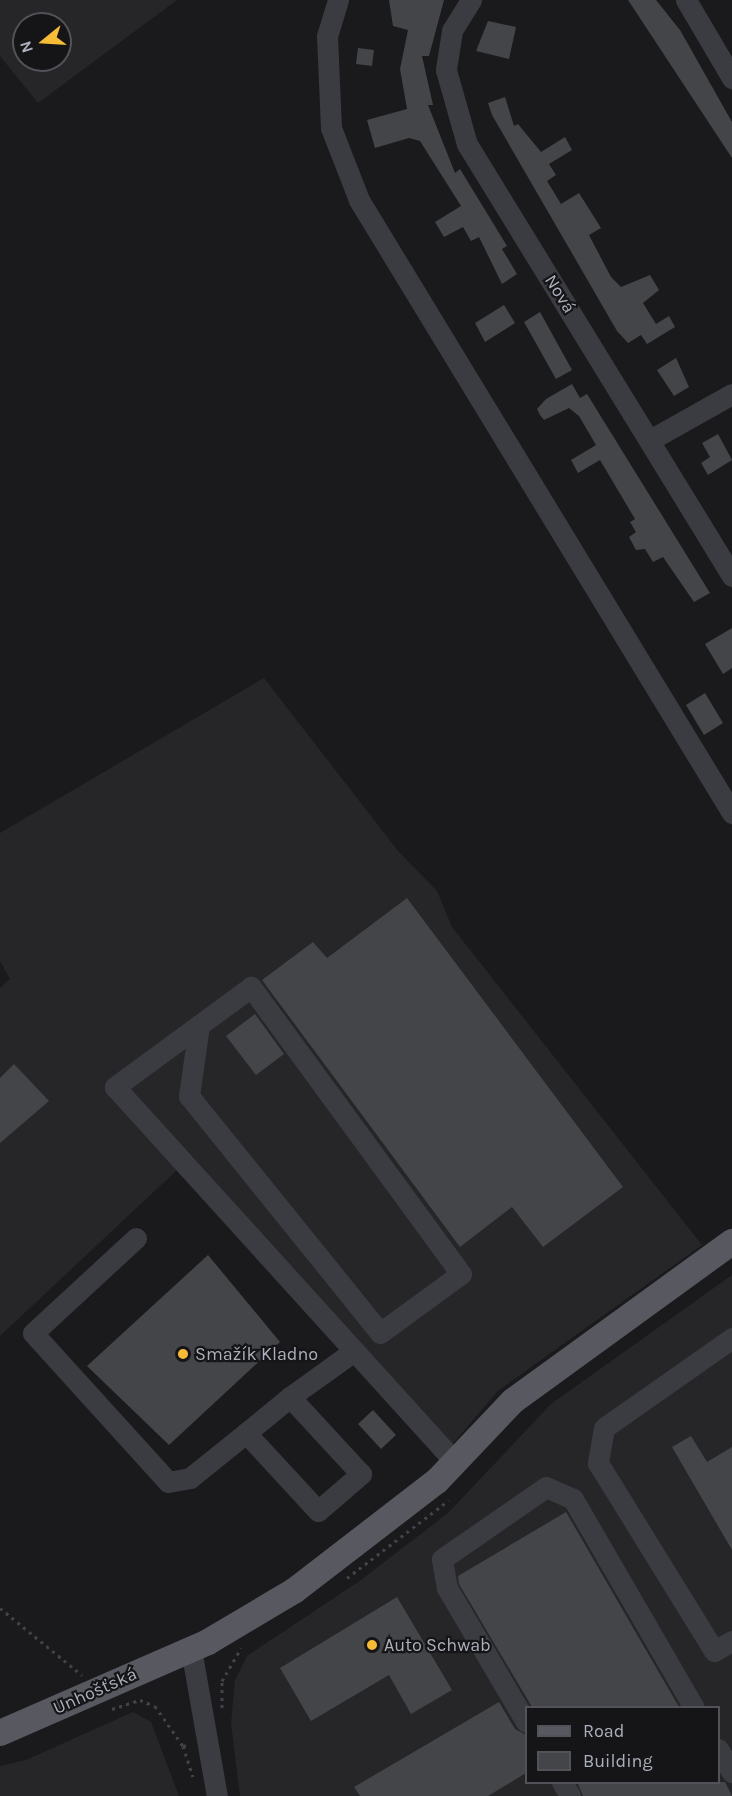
<!DOCTYPE html>
<meta charset="utf-8">
<style>
body{margin:0}
#map{position:relative;width:732px;height:1796px;overflow:hidden;background:#1a1a1c;font-family:Karla,sans-serif}
div>[style]{position:absolute}
[style*='--x']{left:calc(var(--x)*1px);top:calc(var(--y)*1px);width:calc(var(--w)*1px);rotate:calc(var(--a)*1deg)}
.built>*{inset:0;background:#262629}
.building>*{inset:0;background:#444549}
.path>*{height:3px;margin-top:-1.5px;transform-origin:0;background:repeating-linear-gradient(90deg,#414348 0 3px,transparent 0 7.5px)}
.minor>*{height:21px;margin:-10.5px;padding:0 10.5px;transform-origin:10.5px;border-radius:10.5px;background:#3b3c41}
.major>*{height:26px;margin:-13px;padding:0 13px;transform-origin:13px;border-radius:13px;background:#575860}
.dots>*{width:16px;height:16px;translate:-50% -50%;box-sizing:border-box;border:3px solid #151517;border-radius:50%}
span{translate:-50% -50%;white-space:nowrap;text-align:center;line-height:1.15;-webkit-text-stroke:4.5px #151517;paint-order:stroke}
.street-label{font-size:18px;color:#acb0bc}
.poi-label{font-size:18px;color:#acb0bc}
.left{translate:0 -50%;text-align:left}
.legend{position:absolute;left:525px;top:1706px;width:195px;height:78px;box-sizing:border-box;background:#151517;border:2px solid #515359;margin:0;padding:8px 10px;list-style:none;font-size:18px;color:#acb0bc}
.legend li{display:flex;align-items:center;gap:12px;height:30px}
.legend b{width:30px;border:2px solid #515359}
.north{position:absolute;left:12px;top:12px;width:60px;height:60px;box-sizing:border-box;background:#151517;border:2px solid #515359;border-radius:50%;rotate:252deg;font-size:16px;font-weight:700;line-height:24px;text-align:center;color:#acb0bc}
.north::after{content:'';display:block;margin:auto;width:21px;height:27px;background:#f6bc38;clip-path:polygon(50% 0,100% 100%,50% 72%,0 100%)}
</style>
<div id="map">
<div class="built">
<i style="clip-path:polygon(evenodd,0 0,177px 0,38px 103px,0 56px,0 0,24px 24px,60px 24px,60px 60px,24px 60px,24px 24px)"></i>
<i style="clip-path:polygon(264px 678px,398px 851px,437px 891px,452px 927px,702px 1245px,499px 1390px,449px 1448px,192px 1156px,0 1336px,0 988px,10px 979px,0 961px,0 833px)"></i>
<i style="clip-path:polygon(evenodd,732px 1275px,732px 1796px,240px 1796px,231px 1723px,235px 1680px,247px 1656px,361px 1580px,448px 1513px,551px 1404px,732px 1275px,526px 1708px,718px 1708px,718px 1782px,526px 1782px,526px 1708px)"></i>
<i style="clip-path:polygon(133px 1712px,151px 1722px,179px 1796px,0 1796px,0 1766px,26px 1760px)"></i>
</div>
<div class="building">
<i style="clip-path:polygon(389px 0,444px 0,429px 56px,422px 56px,433px 105px,428px 105px,455px 173px,460px 169px,507px 246px,502px 249px,517px 274px,502px 284px,479px 237px,471px 241px,463px 227px,444px 237px,435px 222px,461px 206px,420px 141px,409px 138px,375px 148px,367px 120px,407px 109px,400px 69px,408px 30px,393px 26px)"></i>
<i style="clip-path:polygon(628px 0,656px 0,680px 30px,732px 122px,732px 158px)"></i>
<i style="clip-path:polygon(488px 21px,516px 27px,509px 59px,476px 51px)"></i>
<i style="clip-path:polygon(358px 48px,374px 50px,372px 66px,356px 64px)"></i>
<i style="clip-path:polygon(505px 97px,514px 126px,518px 124px,541px 152px,565px 137px,572px 150px,549px 164px,556px 175px,547px 181px,561px 204px,579px 193px,601px 228px,589px 235px,611px 277px,621px 287px,650px 275px,659px 290px,643px 303px,656px 324px,669px 316px,675px 327px,647px 344px,641px 335px,628px 343px,617px 331px,492px 115px,488px 103px)"></i>
<i style="clip-path:polygon(504px 305px,515px 323px,485px 342px,475px 323px)"></i>
<i style="clip-path:polygon(540px 312px,572px 370px,556px 379px,524px 322px)"></i>
<i style="clip-path:polygon(676px 358px,689px 387px,674px 396px,657px 370px)"></i>
<i style="clip-path:polygon(572px 384px,580px 398px,587px 394px,710px 593px,694px 602px,663px 557px,653px 562px,645px 549px,636px 550px,629px 537px,636px 532px,630px 522px,635px 519px,600px 460px,578px 473px,571px 460px,596px 445px,579px 416px,569px 408px,544px 420px,540px 415px,537px 409px,546px 399px)"></i>
<i style="clip-path:polygon(718px 434px,732px 460px,708px 475px,701px 463px,710px 457px,702px 443px)"></i>
<i style="clip-path:polygon(732px 628px,732px 668px,723px 674px,705px 644px)"></i>
<i style="clip-path:polygon(705px 693px,723px 723px,704px 735px,686px 705px)"></i>
<i style="clip-path:polygon(407px 898px,623px 1187px,543px 1247px,512px 1207px,460px 1247px,262px 980px,313px 942px,327px 958px)"></i>
<i style="clip-path:polygon(255px 1014px,284px 1054px,256px 1075px,226px 1036px)"></i>
<i style="clip-path:polygon(14px 1064px,49px 1101px,0 1143px,0 1078px)"></i>
<i style="clip-path:polygon(208px 1255px,280px 1342px,169px 1445px,87px 1366px)"></i>
<i style="clip-path:polygon(373px 1410px,396px 1435px,381px 1449px,358px 1424px)"></i>
<i style="clip-path:polygon(691px 1436px,707px 1462px,732px 1447px,732px 1550px,672px 1447px)"></i>
<i style="clip-path:polygon(566px 1512px,679px 1707px,532px 1707px,459px 1584px,458px 1576px)"></i>
<i style="clip-path:polygon(397px 1597px,452px 1690px,411px 1714px,389px 1675px,311px 1721px,280px 1668px)"></i>
<i style="clip-path:polygon(499px 1702px,515px 1729px,526px 1735px,526px 1773px,488px 1796px,360px 1796px,354px 1787px)"></i>
<i style="clip-path:polygon(577px 1782px,725px 1782px,732px 1796px,583px 1796px)"></i>
</div>
<div class="path">
<i style="--x:347;--y:1578;--w:128;--a:-37.4"></i>
<i style="--x:0;--y:1608;--w:106;--a:39.3"></i>
<i style="--x:222;--y:1708;--w:27;--a:-90"></i>
<i style="--x:222;--y:1681;--w:38;--a:-60"></i>
<i style="--x:112;--y:1709;--w:29;--a:-18"></i>
<i style="--x:140;--y:1700;--w:16;--a:22"></i>
<i style="--x:155;--y:1706;--w:49;--a:55"></i>
<i style="--x:183;--y:1746;--w:6;--a:-9"></i>
<i style="--x:183;--y:1746;--w:32;--a:72"></i>
</div>
<div class="minor">
<i style="--x:338;--y:0;--w:38;--a:107"></i>
<i style="--x:327;--y:36;--w:92;--a:87.5"></i>
<i style="--x:331;--y:128;--w:77;--a:68.7"></i>
<i style="--x:359;--y:200;--w:718;--a:58.68"></i>
<i style="--x:471;--y:0;--w:36;--a:122"></i>
<i style="--x:452;--y:31;--w:39;--a:99"></i>
<i style="--x:446;--y:70;--w:77;--a:74.2"></i>
<i style="--x:467;--y:144;--w:507;--a:58.47"></i>
<i style="--x:686;--y:0;--w:91;--a:59.5"></i>
<i style="--x:650;--y:440;--w:94;--a:-29.3"></i>
<i style="--x:199;--y:1025;--w:72;--a:98"></i>
<i style="--x:189;--y:1096;--w:304;--a:51.1"></i>
<i style="--x:380;--y:1333;--w:100;--a:-36.1"></i>
<i style="--x:461;--y:1274;--w:356;--a:-126.2"></i>
<i style="--x:251;--y:987;--w:169;--a:143.7"></i>
<i style="--x:115;--y:1087;--w:506;--a:47.8"></i>
<i style="--x:136;--y:1238;--w:140;--a:137.3"></i>
<i style="--x:33;--y:1333;--w:201;--a:47.8"></i>
<i style="--x:168;--y:1482;--w:22;--a:-10"></i>
<i style="--x:190;--y:1478;--w:72;--a:-38.8"></i>
<i style="--x:246;--y:1433;--w:106;--a:47.3"></i>
<i style="--x:318;--y:1511;--w:57;--a:-40.7"></i>
<i style="--x:361;--y:1474;--w:105;--a:-132.7"></i>
<i style="--x:290;--y:1397;--w:79;--a:-35.7"></i>
<i style="--x:732;--y:1338;--w:156;--a:144.9"></i>
<i style="--x:604;--y:1428;--w:36;--a:100"></i>
<i style="--x:598;--y:1463;--w:221;--a:58.3"></i>
<i style="--x:714;--y:1651;--w:21;--a:-29"></i>
<i style="--x:246;--y:1433;--w:57;--a:-39.3"></i>
<i style="--x:191;--y:1649;--w:149;--a:80"></i>
<i style="--x:526;--y:1722;--w:156;--a:-120.5"></i>
<i style="--x:447;--y:1588;--w:29;--a:-100"></i>
<i style="--x:442;--y:1559;--w:126;--a:-34.7"></i>
<i style="--x:546;--y:1487;--w:30;--a:24"></i>
<i style="--x:573;--y:1499;--w:241;--a:59.9"></i>
<i style="--x:718;--y:1749;--w:27;--a:59"></i>
<i style="--x:562;--y:1782;--w:16;--a:60"></i>
</div>
<div class="major">
<i style="--x:0;--y:1733;--w:227;--a:-23.6"></i>
<i style="--x:208;--y:1642;--w:100;--a:-30.7"></i>
<i style="--x:294;--y:1591;--w:180;--a:-37.6"></i>
<i style="--x:437;--y:1481;--w:110;--a:-46.5"></i>
<i style="--x:513;--y:1401;--w:271;--a:-36"></i>
</div>
<div class="dots">
<i style="left:183px;top:1354px;background:#f6bc38"></i>
<i style="left:372px;top:1645px;background:#f6bc38"></i>
</div>
<div class="street-label">
<span style="left:560px;top:294px;rotate:58deg">Nová</span>
<span style="left:95px;top:1691px;rotate:-24deg">Unhošťská</span>
</div>
<div class="poi-label">
<span class="left" style="left:195px;top:1354px">Smažík Kladno</span>
<span class="left" style="left:384px;top:1645px">Auto Schwab</span>
</div>
<ul class="legend">
<li><b style="height:8px;background:#575860"></b>Road</li>
<li><b style="height:16px;background:#444549"></b>Building</li>
</ul>
<div class="north">N</div>
</div>
